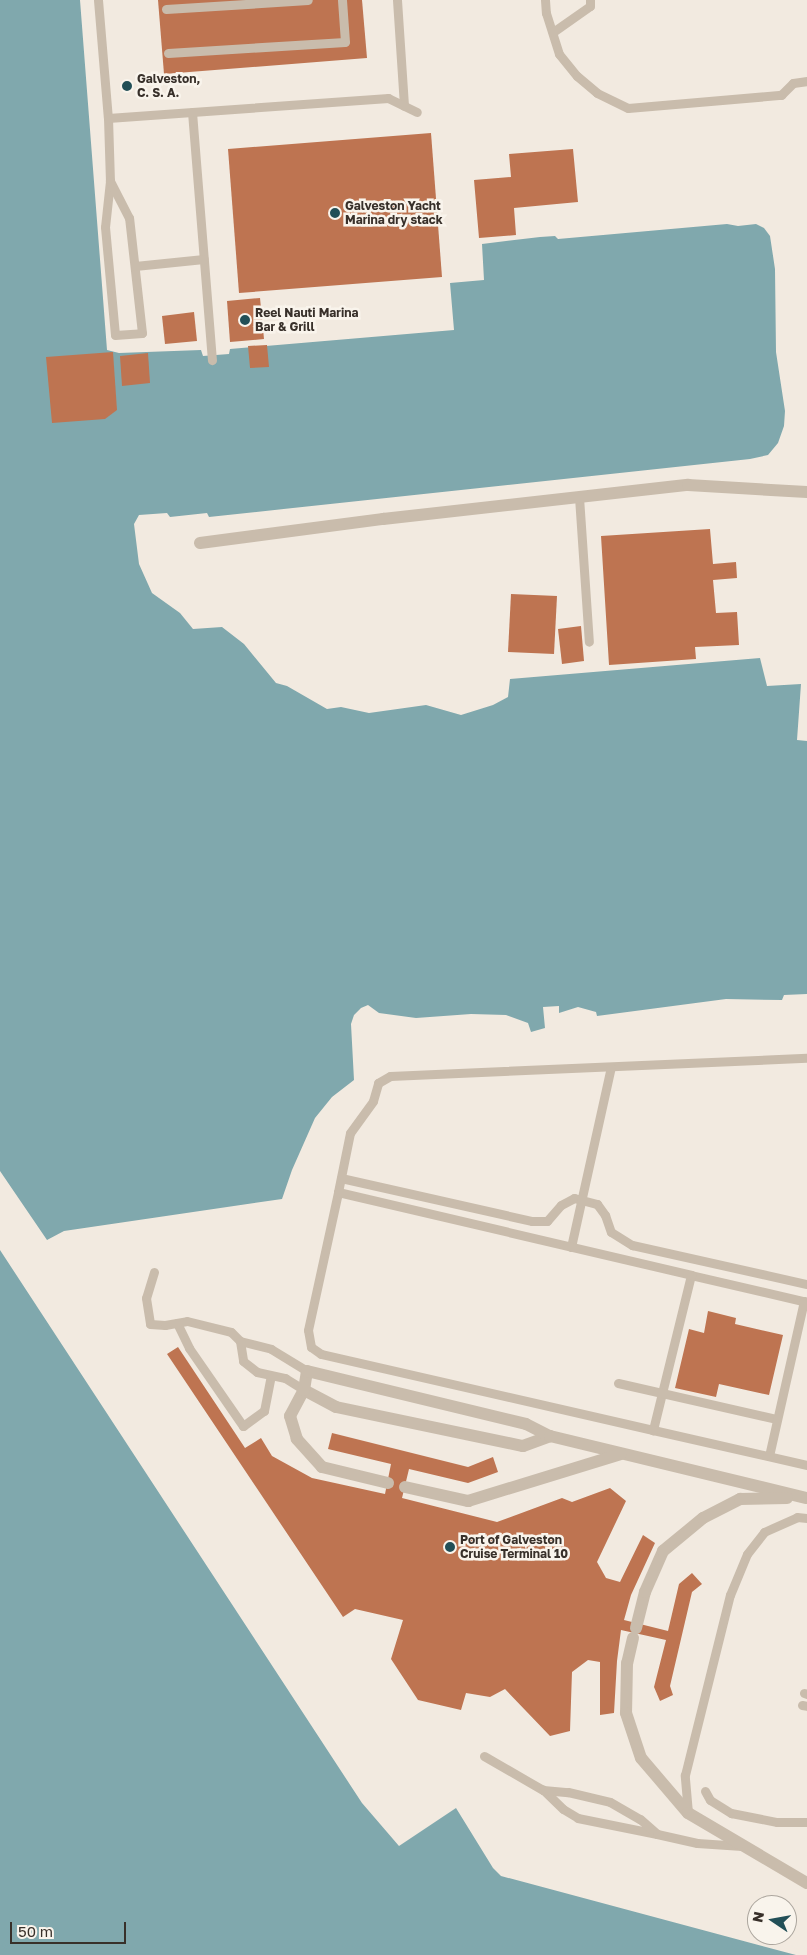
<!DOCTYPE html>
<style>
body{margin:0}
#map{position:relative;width:807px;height:1955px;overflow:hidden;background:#f2eae0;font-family:"Golos Text",sans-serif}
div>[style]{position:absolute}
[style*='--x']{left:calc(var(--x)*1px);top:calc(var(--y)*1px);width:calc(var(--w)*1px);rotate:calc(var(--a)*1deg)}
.water>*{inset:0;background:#80a8ad}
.building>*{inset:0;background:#be7451}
.service>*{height:9px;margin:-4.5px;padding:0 4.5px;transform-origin:4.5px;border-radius:4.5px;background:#c9bcac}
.minor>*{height:12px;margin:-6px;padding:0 6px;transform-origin:6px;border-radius:6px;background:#c9bcac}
.dots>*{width:14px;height:14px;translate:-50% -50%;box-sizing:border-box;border:2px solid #f9f4ec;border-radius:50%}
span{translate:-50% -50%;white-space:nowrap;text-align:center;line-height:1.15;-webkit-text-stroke:5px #f9f4ec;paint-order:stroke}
.poi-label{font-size:12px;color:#38302a;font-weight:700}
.left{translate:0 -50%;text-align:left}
.north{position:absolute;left:747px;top:1895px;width:50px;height:50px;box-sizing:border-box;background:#f9f4ec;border:1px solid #aca69e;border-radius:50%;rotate:282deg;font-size:14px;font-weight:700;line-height:20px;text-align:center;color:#38302a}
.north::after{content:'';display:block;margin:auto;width:18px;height:22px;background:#224f57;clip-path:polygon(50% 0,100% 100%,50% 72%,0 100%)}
.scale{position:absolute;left:10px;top:1922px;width:116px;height:22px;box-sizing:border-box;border:2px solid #38302a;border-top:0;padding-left:6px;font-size:15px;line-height:18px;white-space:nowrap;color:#38302a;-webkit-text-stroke:4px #f9f4ec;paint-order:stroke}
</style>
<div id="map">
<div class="water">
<i style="clip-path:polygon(0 0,80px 0,107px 350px,119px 353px,201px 350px,203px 356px,229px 354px,230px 349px,454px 330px,450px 283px,484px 280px,482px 244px,540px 237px,555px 236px,558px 239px,727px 224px,738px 226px,756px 224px,764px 228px,770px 236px,775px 269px,776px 352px,785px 411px,784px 426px,778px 443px,768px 455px,750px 459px,209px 517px,207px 513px,170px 517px,167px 513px,139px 515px,134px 524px,139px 564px,152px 593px,180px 613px,193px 629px,222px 627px,244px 644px,276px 683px,287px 686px,327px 709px,341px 707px,369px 713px,426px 705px,461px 715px,493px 705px,508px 697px,510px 679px,760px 658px,767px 686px,801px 684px,797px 740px,807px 741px,807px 994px,784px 995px,782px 1000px,726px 999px,597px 1016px,596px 1012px,578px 1007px,559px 1013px,559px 1006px,543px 1007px,545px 1028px,531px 1032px,528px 1023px,506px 1015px,471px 1014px,416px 1018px,379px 1013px,368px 1005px,361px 1008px,354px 1015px,351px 1024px,354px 1080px,332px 1097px,315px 1118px,292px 1170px,282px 1199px,64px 1231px,47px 1240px,0 1171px)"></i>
<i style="clip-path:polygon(0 1250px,362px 1803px,399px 1846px,456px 1808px,493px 1868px,501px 1876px,796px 1955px,0 1955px)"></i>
</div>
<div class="building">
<i style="clip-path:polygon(158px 0,362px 0,367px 58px,164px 74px)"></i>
<i style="clip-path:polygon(431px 133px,442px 277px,239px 293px,228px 149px)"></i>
<i style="clip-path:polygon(573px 149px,578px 202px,514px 208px,516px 235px,479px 238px,474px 180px,511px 177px,509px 154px)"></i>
<i style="clip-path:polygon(260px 298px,264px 339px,230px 342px,227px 301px)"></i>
<i style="clip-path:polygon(194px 312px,197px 341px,165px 344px,162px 316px)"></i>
<i style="clip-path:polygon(267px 345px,269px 367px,250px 368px,248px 346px)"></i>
<i style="clip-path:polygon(113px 352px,117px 410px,105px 419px,52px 423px,46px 357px)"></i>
<i style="clip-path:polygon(148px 353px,150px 383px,122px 386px,120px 356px)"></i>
<i style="clip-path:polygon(710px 529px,713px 564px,736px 562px,737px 578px,713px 580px,716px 613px,737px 612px,739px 645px,695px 647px,696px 659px,609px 665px,601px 536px)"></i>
<i style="clip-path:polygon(511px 594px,557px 596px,554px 654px,508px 652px)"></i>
<i style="clip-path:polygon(581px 626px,584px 661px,562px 664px,558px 629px)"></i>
<i style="clip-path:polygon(708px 1311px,736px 1318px,735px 1324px,783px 1335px,769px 1395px,719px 1384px,716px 1397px,675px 1388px,689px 1329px,704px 1333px)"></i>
<i style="clip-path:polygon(178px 1347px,245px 1448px,261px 1438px,272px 1456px,312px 1478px,385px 1494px,391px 1464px,328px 1449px,332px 1433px,468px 1467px,493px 1457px,498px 1472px,468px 1483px,409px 1469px,402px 1498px,497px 1522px,562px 1498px,572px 1502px,610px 1488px,626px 1501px,597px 1562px,606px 1578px,620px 1582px,643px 1535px,655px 1543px,631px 1595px,624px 1620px,668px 1631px,679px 1584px,692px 1573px,702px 1584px,692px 1592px,670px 1686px,673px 1695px,660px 1701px,654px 1687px,666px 1640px,621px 1630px,617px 1661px,614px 1713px,600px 1715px,600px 1662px,588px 1660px,572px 1672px,570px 1731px,550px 1736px,505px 1689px,490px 1697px,466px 1693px,461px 1710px,418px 1700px,391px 1659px,403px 1620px,355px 1609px,343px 1617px,167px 1354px)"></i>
</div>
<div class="service">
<i style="--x:98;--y:0;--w:118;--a:85.2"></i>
<i style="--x:108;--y:118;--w:63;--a:88.2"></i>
<i style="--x:110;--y:181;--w:46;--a:96.2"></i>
<i style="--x:105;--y:227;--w:108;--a:84.7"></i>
<i style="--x:115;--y:335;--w:27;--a:-4"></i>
<i style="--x:142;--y:333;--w:116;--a:-96.4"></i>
<i style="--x:129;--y:218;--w:42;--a:-117.2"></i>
<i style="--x:397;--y:0;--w:106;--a:86.2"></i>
<i style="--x:545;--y:0;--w:13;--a:86"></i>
<i style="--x:546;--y:13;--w:43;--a:72.4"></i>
<i style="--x:559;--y:54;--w:28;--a:51"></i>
<i style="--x:577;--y:76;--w:26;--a:40"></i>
<i style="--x:597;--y:93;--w:34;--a:26"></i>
<i style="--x:628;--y:108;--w:154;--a:-4.9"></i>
<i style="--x:781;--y:95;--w:17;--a:-45"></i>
<i style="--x:793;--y:83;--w:14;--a:-8"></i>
<i style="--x:166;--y:9;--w:142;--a:-3.6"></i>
<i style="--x:553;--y:32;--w:45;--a:-35.1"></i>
<i style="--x:590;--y:6;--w:6;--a:-90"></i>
<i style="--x:168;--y:53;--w:177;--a:-3.6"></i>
<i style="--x:345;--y:42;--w:42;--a:-94.1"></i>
<i style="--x:192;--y:112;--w:249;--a:85.4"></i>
<i style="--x:108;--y:118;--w:281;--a:-4.1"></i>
<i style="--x:388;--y:98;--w:32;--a:26"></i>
<i style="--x:135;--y:266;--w:69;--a:-5.8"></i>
<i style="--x:579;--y:497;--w:145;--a:86.1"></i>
<i style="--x:341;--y:1178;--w:196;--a:12.7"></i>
<i style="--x:532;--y:1221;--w:15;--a:0"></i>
<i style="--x:547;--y:1221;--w:21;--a:-49"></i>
<i style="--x:561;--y:1205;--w:15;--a:-28"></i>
<i style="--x:574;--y:1198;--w:24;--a:15"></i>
<i style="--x:597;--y:1204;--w:14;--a:54"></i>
<i style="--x:605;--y:1215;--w:18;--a:71"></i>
<i style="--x:611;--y:1232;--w:25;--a:32"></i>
<i style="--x:632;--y:1245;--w:179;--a:12.6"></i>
<i style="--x:338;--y:1192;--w:60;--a:-78.5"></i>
<i style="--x:350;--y:1133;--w:39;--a:-54"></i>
<i style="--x:373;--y:1101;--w:19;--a:-74"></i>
<i style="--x:378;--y:1083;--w:14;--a:-30"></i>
<i style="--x:390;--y:1076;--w:417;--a:-2.5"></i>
<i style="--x:571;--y:1247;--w:184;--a:-77.5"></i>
<i style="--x:154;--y:1272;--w:27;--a:107"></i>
<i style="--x:146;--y:1298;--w:26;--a:81"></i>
<i style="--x:150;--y:1324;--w:15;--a:4"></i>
<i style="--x:165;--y:1325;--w:22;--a:-10"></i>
<i style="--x:187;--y:1321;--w:45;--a:14"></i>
<i style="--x:231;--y:1332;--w:13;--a:45"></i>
<i style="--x:240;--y:1341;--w:32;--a:14"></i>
<i style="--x:271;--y:1349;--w:42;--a:31.4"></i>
<i style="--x:807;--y:1302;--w:119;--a:-166.9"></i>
<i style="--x:691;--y:1275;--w:160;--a:103.8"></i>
<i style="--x:653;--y:1430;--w:158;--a:12.8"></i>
<i style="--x:177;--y:1323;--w:28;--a:64"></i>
<i style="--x:189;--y:1348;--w:95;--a:55.3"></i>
<i style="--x:243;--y:1426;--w:26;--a:-36"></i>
<i style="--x:264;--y:1411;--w:36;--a:-79"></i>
<i style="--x:240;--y:1341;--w:20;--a:81"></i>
<i style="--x:243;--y:1361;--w:18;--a:38"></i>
<i style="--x:257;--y:1372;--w:29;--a:12"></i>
<i style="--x:285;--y:1378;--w:22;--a:32"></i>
<i style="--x:618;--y:1383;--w:163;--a:12.8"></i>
<i style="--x:653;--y:1430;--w:341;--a:-167.1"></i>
<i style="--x:321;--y:1354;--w:12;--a:-145"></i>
<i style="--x:311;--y:1347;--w:17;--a:-100"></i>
<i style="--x:308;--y:1330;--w:141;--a:-77.7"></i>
<i style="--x:338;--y:1192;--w:363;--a:13.2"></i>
<i style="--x:769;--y:1456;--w:159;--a:-77.3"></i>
<i style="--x:804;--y:1693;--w:3;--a:18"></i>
<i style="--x:802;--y:1705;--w:5;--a:11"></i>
<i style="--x:484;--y:1756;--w:68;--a:30"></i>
<i style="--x:705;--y:1791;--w:10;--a:61"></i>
<i style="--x:710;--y:1800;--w:25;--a:32"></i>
<i style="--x:731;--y:1813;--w:47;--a:11.1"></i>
<i style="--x:777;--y:1822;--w:29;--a:0"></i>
<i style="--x:688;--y:1813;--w:38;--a:-95"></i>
<i style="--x:685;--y:1775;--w:186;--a:-76"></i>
<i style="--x:730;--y:1595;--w:44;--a:-67.5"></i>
<i style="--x:747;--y:1554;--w:28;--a:-52"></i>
<i style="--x:764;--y:1532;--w:36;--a:-24"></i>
<i style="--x:797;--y:1517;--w:10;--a:6"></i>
<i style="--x:657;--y:1834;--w:81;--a:-168.6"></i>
<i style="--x:578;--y:1818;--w:17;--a:-149"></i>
<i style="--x:563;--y:1809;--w:28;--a:-136"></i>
<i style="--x:543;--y:1790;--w:25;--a:5"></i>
<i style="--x:568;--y:1792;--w:43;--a:13.4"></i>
<i style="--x:610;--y:1802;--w:34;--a:30"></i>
<i style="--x:640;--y:1819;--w:23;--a:41"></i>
<i style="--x:657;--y:1834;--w:41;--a:12.7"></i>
<i style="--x:697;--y:1843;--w:45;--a:3.8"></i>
</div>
<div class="minor">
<i style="--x:200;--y:543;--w:185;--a:-7.5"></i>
<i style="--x:383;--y:519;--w:307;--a:-6.4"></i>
<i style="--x:688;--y:485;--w:119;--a:3.4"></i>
<i style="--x:304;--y:1390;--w:36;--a:28"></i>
<i style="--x:336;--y:1407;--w:191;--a:11.8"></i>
<i style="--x:523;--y:1446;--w:29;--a:-20"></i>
<i style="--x:388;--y:1483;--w:68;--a:-166.4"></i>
<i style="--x:322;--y:1467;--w:38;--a:-132"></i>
<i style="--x:297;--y:1439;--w:24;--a:-107"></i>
<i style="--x:290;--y:1416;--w:30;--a:-62"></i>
<i style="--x:304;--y:1390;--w:19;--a:-81"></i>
<i style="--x:307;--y:1371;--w:225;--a:13.6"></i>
<i style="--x:526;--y:1424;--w:27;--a:27"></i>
<i style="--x:550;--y:1436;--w:264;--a:13.6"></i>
<i style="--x:405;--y:1487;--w:65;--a:12.5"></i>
<i style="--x:468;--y:1501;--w:160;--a:-17.1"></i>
<i style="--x:636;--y:1628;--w:37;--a:-76"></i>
<i style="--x:645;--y:1592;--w:45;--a:-66.3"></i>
<i style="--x:663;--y:1551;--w:52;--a:-39.5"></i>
<i style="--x:703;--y:1518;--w:42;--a:-27.2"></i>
<i style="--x:740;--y:1499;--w:47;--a:-1.2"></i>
<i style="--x:633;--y:1638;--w:26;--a:103"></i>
<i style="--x:627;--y:1663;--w:50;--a:91.1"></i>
<i style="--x:626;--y:1713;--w:47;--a:71.6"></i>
<i style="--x:641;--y:1758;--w:72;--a:49.5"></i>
<i style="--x:688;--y:1813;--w:138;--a:30.5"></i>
</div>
<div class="dots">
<i style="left:127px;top:86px;background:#224f57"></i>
<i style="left:335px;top:213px;background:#224f57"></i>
<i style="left:245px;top:320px;background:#224f57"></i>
<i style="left:450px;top:1547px;background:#224f57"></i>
</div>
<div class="poi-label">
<span class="left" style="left:137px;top:86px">Galveston,<br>C. S. A.</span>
<span class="left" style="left:345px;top:213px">Galveston Yacht<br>Marina dry stack</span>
<span class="left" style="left:255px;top:320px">Reel Nauti Marina<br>Bar &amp; Grill</span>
<span class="left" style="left:460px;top:1547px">Port of Galveston<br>Cruise Terminal 10</span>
</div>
<div class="north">N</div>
<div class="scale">50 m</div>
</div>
